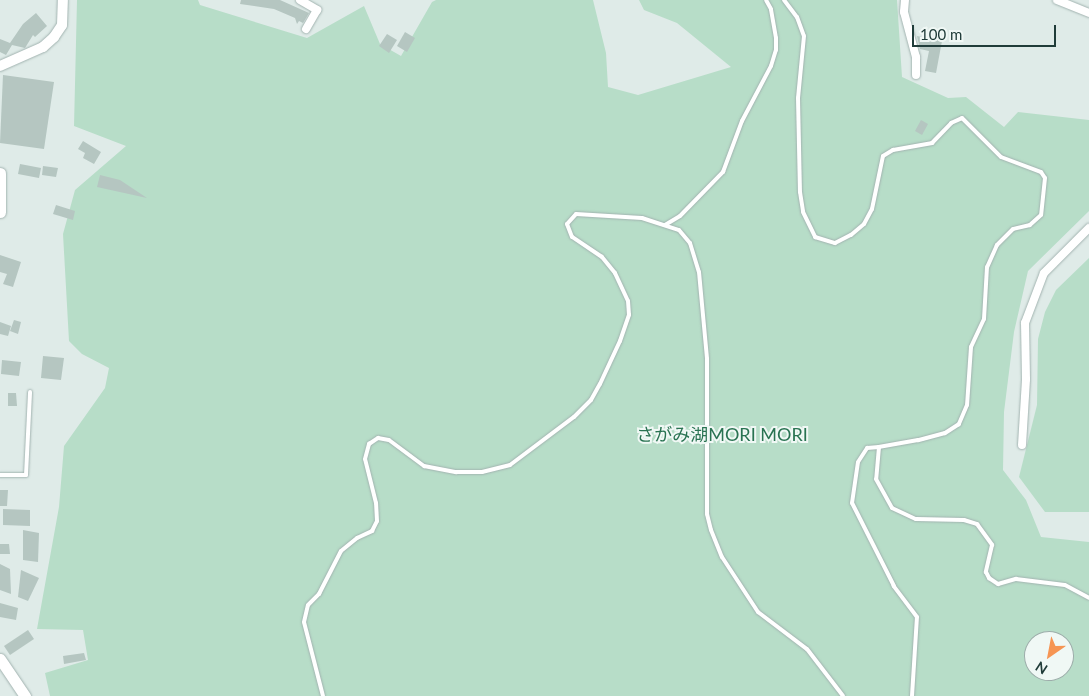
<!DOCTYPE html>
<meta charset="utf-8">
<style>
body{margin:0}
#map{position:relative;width:1089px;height:696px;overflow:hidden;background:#dfebe8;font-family:Lato,"Noto Sans JP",sans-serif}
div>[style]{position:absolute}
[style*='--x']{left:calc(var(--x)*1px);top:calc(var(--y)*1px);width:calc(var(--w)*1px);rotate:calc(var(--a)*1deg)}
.green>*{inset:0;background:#b7ddc8}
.building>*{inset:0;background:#b5c6c1}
.roads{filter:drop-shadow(0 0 1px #a2b3b0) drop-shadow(0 0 1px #a2b3b0)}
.service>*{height:4px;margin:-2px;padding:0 2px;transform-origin:2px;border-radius:2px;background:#fff}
.minor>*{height:8px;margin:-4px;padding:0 4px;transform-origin:4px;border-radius:4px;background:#fff}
.tertiary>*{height:10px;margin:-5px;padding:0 5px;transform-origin:5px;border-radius:5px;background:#fff}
.secondary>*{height:11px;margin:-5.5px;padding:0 5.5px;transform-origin:5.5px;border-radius:5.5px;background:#fff}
span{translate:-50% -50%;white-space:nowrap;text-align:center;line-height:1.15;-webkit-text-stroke:4px #f0f8f5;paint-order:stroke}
.park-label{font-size:18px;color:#297352}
.north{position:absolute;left:1024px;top:631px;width:50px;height:50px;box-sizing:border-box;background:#f0f8f5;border:1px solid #9dadaa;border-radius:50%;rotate:213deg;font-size:14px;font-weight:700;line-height:20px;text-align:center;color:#203c39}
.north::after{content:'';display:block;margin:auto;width:18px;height:22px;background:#f69553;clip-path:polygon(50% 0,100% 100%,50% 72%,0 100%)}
.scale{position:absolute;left:912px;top:25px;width:144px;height:22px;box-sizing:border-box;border:2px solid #203c39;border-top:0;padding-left:6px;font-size:15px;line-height:18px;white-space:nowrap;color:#203c39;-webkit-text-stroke:4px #f0f8f5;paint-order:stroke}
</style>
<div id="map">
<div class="green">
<i style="clip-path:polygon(evenodd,77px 0,198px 0,200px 5px,307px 38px,364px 6px,380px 44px,401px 56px,432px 2px,436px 0,593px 0,606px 53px,608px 87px,638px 95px,731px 67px,677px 23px,644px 10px,639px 0,897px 0,902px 77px,948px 98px,966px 97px,1004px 127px,1018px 112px,1089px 120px,1089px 211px,1028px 271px,1014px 332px,1004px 412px,1003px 470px,1026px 500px,1041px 537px,1089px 542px,1089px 696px,50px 696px,45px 673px,88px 660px,83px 630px,37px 629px,59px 507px,64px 446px,105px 388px,109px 368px,82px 354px,69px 341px,63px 234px,75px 190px,126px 146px,74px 126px,77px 0,1034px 641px,1064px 641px,1064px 671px,1034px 671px,1034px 641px)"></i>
<i style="clip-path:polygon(1089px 258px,1089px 512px,1045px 512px,1019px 477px,1037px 405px,1038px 339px,1045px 312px,1056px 290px)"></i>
</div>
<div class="building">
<i style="clip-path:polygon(241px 0,280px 0,309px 13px,303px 23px,299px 21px,297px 24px,295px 18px,274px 9px,240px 4px)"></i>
<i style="clip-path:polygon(36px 13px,47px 26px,35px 37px,33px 35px,25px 48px,12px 45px,6px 55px,0 52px,0 39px,10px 43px,23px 24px)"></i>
<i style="clip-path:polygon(405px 32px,415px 38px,407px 52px,397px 46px)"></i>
<i style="clip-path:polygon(387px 34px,397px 40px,389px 53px,379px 46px)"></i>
<i style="clip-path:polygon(917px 36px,942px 41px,936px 73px,925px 71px,929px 51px,920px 49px)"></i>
<i style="clip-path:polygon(3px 75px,54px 82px,44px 149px,0 143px)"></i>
<i style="clip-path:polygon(921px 120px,928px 124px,922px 135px,915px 131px)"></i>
<i style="clip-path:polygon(83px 141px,101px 152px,94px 164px,83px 158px,85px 153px,78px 149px)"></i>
<i style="clip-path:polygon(20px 164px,41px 168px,39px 178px,18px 174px)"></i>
<i style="clip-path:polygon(43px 166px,58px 168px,56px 177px,42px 175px)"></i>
<i style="clip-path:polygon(100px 175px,120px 180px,147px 198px,97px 187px)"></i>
<i style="clip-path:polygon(56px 205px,75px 211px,73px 220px,53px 214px)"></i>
<i style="clip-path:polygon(0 255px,21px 262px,13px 287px,3px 284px,7px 274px,0 272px)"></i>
<i style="clip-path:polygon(14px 320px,21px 322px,18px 334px,10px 331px)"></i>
<i style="clip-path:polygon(0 322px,11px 326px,8px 336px,0 334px)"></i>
<i style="clip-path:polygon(43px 356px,64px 358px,61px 380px,41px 378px)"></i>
<i style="clip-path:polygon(2px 360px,21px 362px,19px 376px,1px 374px)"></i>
<i style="clip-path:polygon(8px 393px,16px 393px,17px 406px,8px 406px)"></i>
<i style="clip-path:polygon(0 490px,8px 490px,7px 506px,0 506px)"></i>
<i style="clip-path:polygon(3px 509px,30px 510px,30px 526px,3px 525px)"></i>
<i style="clip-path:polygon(23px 530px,39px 533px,38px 562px,23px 560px)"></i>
<i style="clip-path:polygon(0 544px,9px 544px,10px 554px,0 554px)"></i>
<i style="clip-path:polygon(0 564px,10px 569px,11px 594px,0 590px)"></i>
<i style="clip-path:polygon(21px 570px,39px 578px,28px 601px,18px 597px)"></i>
<i style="clip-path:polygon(0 603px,18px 608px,16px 620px,0 617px)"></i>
<i style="clip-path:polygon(28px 630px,34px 639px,10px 655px,4px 646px)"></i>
<i style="clip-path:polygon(84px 653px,86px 660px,64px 664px,63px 656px)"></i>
</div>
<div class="roads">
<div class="service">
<i style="--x:784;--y:0;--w:21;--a:53"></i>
<i style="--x:797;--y:17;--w:20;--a:70"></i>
<i style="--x:804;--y:36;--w:62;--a:95.5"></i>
<i style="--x:798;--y:98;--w:94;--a:88.8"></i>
<i style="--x:800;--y:192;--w:20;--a:81"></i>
<i style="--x:803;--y:212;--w:28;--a:64"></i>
<i style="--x:815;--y:237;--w:21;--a:17"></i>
<i style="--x:835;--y:243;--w:18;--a:-27"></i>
<i style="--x:851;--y:235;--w:17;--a:-40"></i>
<i style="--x:864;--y:224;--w:17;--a:-62"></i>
<i style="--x:872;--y:209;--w:54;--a:-78.3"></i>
<i style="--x:883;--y:156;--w:12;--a:-31"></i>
<i style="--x:893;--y:150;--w:40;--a:-10"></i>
<i style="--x:932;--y:143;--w:28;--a:-46"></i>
<i style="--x:951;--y:123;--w:12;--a:-24"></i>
<i style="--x:962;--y:118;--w:55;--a:45"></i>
<i style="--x:1001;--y:157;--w:43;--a:20.6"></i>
<i style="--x:1041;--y:172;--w:7;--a:56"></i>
<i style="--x:1045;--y:178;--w:37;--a:96"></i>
<i style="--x:1041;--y:215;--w:15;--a:138"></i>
<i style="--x:1030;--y:225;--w:17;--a:167"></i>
<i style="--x:1013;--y:229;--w:23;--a:135"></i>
<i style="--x:997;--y:245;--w:24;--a:114"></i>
<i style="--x:987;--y:267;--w:52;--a:93.3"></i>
<i style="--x:984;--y:319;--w:31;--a:115"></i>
<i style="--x:971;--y:347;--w:58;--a:93.9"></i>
<i style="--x:967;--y:405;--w:21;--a:113"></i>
<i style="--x:959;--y:424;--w:17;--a:147"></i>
<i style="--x:945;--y:433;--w:28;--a:165"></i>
<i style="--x:918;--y:440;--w:40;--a:170"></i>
<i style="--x:665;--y:225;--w:17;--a:-31"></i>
<i style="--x:680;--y:216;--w:62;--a:-45.7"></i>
<i style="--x:723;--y:172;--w:54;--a:-69.6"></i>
<i style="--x:742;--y:121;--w:62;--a:-62.2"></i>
<i style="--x:771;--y:66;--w:17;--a:-73"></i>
<i style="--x:776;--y:50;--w:12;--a:-90"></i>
<i style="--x:776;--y:38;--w:29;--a:-100"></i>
<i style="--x:771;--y:9;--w:10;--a:-119"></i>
<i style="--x:0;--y:475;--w:26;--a:0"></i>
<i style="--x:26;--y:475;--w:83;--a:-87.2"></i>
<i style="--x:323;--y:696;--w:76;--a:-104.4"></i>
<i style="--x:304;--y:622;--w:17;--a:-77"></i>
<i style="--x:308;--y:605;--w:16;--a:-45"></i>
<i style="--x:319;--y:594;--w:48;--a:-62.9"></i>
<i style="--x:341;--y:551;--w:21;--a:-39"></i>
<i style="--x:357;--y:538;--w:17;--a:-25"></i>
<i style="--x:372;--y:531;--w:11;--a:-63"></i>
<i style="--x:377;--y:521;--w:18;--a:-93"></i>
<i style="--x:376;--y:503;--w:45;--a:-104"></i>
<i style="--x:365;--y:459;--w:16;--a:-75"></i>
<i style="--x:369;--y:444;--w:11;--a:-34"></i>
<i style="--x:378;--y:438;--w:11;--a:10"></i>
<i style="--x:389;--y:440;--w:44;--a:36.6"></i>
<i style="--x:424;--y:466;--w:33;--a:11"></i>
<i style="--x:456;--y:472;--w:26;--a:0"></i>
<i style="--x:482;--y:472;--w:29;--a:-14"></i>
<i style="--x:510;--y:465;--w:80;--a:-36.9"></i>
<i style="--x:574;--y:417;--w:24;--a:-45"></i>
<i style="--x:591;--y:400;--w:18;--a:-61"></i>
<i style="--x:600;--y:384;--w:47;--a:-65.1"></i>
<i style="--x:620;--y:341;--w:28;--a:-71"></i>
<i style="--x:629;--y:315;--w:14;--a:-94"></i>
<i style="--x:628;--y:301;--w:31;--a:-115"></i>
<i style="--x:615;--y:273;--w:21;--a:-129"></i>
<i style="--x:602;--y:257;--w:36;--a:-146"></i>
<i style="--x:572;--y:237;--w:14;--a:-111"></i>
<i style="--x:567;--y:224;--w:13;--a:-48"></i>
<i style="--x:576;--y:214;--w:66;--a:3.5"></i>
<i style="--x:642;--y:218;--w:39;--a:18"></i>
<i style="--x:679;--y:230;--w:17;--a:50"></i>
<i style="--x:690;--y:243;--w:30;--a:73"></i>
<i style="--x:699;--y:272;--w:87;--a:84.7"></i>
<i style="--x:707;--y:359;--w:155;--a:90"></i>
<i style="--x:707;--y:514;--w:16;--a:76"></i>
<i style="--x:711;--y:530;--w:29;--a:68"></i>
<i style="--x:722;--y:557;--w:66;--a:56.8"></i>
<i style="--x:758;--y:612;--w:61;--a:37.1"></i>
<i style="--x:807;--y:649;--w:59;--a:52.5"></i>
<i style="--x:912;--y:696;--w:79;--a:-86.4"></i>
<i style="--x:917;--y:617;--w:39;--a:-127"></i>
<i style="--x:894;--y:586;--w:93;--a:-116.8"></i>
<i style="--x:852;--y:503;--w:41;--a:-81.7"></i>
<i style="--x:858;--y:462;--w:17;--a:-57"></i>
<i style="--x:867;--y:448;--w:12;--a:-5"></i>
<i style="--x:879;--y:447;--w:32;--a:95"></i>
<i style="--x:876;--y:479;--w:33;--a:61"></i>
<i style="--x:892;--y:508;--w:26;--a:25"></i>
<i style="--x:916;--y:519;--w:48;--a:1.2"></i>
<i style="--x:964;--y:520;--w:14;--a:17"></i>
<i style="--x:977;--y:524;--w:26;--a:54"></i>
<i style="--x:992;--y:545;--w:28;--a:103"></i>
<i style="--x:986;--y:572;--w:7;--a:63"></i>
<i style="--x:989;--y:578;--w:11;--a:34"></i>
<i style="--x:998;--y:584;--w:19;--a:-16"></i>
<i style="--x:1016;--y:579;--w:49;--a:7"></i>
<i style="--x:1065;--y:585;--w:27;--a:28"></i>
</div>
<div class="minor">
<i style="--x:300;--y:0;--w:20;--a:30"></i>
<i style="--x:317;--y:10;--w:22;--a:120"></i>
<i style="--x:905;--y:0;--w:12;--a:95"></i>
<i style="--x:904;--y:12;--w:47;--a:75.1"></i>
<i style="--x:916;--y:57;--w:18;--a:90"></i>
<i style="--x:1057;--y:0;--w:35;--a:22"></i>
<i style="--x:1022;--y:445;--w:66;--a:-86.5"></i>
<i style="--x:1026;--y:379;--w:56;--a:-91"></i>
<i style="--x:1025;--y:323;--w:53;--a:-69.2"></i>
<i style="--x:1044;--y:273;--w:64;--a:-45"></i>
</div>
<div class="tertiary">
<i style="--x:0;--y:66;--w:47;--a:-23.8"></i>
<i style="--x:43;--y:47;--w:15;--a:-42"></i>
<i style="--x:54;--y:37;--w:14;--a:-56"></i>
<i style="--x:62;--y:25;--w:25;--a:-88"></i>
</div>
<div class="secondary">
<i style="--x:0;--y:173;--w:39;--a:90"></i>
<i style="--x:0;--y:659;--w:45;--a:56"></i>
</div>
</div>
<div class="park-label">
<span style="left:722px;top:434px">さがみ湖MORI MORI</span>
</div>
<div class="north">N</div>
<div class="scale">100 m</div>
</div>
